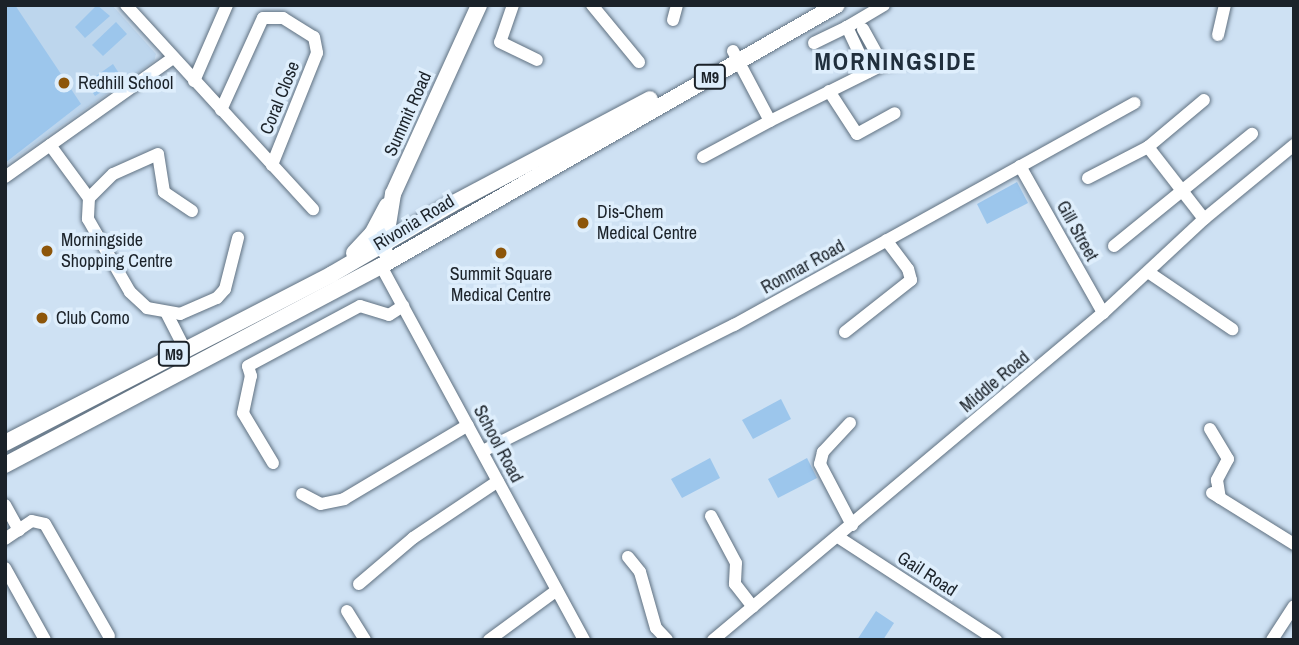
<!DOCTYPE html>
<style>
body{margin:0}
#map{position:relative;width:1299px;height:645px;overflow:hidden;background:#cee1f3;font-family:"Archivo Narrow",sans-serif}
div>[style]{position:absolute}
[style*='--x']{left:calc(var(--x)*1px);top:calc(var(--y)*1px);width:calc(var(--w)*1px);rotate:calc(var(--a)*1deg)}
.built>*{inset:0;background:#bdd6ed}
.green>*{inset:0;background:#9cc6ec}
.roads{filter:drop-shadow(0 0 2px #607181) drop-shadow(0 0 2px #607181)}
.minor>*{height:12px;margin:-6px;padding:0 6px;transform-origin:6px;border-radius:6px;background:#fff}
.major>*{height:16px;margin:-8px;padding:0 8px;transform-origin:8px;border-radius:8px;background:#fff}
.dots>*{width:19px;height:19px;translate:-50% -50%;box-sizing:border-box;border:4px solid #deeefc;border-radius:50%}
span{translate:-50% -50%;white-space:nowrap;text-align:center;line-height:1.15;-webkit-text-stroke:7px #deeefc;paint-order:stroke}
.shield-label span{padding:2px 5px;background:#deeefc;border:2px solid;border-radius:5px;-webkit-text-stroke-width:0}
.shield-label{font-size:16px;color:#1b2229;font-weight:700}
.poi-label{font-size:18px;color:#1b2229}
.left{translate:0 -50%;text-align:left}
.street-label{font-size:18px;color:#1b2229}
.district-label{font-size:24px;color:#202f3d;font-weight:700;letter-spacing:2px}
.frame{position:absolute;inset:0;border:7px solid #1b2229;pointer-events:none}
</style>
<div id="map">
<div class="built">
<i style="clip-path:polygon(5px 5px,112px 5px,156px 54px,154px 61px,5px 165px)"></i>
</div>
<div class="green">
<i style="clip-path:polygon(5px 5px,15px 5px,81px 104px,5px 163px)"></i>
<i style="clip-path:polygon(97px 5px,110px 16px,85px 38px,75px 27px)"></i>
<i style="clip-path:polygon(116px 22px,127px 34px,103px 56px,92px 45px)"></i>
<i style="clip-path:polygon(113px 64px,122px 78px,95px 96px,86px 83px)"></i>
<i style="clip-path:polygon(1017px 182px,1028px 203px,987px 224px,977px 204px)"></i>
<i style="clip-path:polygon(781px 399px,791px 419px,753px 439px,742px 420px)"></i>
<i style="clip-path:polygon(710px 458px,720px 478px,682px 498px,671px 479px)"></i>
<i style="clip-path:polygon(807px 458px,817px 478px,778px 498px,768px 479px)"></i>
<i style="clip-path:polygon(876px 611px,894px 623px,883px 640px,857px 640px)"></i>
</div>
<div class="roads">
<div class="minor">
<i style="--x:126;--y:5;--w:277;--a:47.5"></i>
<i style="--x:513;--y:5;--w:39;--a:109"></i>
<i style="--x:500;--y:42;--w:41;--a:25.9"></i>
<i style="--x:592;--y:5;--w:74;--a:50.5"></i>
<i style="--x:673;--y:20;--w:16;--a:-75"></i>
<i style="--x:863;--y:29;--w:41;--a:60.9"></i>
<i style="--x:1218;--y:35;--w:31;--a:-77"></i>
<i style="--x:814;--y:43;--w:37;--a:-26"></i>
<i style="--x:733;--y:51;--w:79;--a:62.1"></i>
<i style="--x:770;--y:121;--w:126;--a:-26.4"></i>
<i style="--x:883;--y:65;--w:26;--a:-9"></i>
<i style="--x:868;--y:72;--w:50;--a:-115"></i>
<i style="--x:847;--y:27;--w:43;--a:-30.7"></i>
<i style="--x:194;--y:81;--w:83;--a:-66.5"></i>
<i style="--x:829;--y:91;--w:51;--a:56.9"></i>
<i style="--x:857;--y:134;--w:43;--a:-28.9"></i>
<i style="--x:221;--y:110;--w:101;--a:-65.5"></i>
<i style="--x:263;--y:18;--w:20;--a:0"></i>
<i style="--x:283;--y:18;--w:36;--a:32"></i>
<i style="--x:314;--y:37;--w:16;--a:79"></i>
<i style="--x:317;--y:53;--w:121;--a:111.9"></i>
<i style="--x:50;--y:145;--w:66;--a:53.7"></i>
<i style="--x:1148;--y:147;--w:91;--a:52.1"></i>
<i style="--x:703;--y:157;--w:76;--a:-28.2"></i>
<i style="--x:1020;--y:166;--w:169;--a:60.5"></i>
<i style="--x:5;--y:177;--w:206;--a:-35.3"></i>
<i style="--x:1088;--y:178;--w:68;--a:-27.3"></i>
<i style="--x:1148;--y:147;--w:73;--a:-40"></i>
<i style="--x:192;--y:211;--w:34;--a:-146"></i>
<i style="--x:164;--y:192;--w:38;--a:-99"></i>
<i style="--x:158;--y:154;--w:49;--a:156"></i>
<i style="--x:113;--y:174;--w:34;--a:135"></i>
<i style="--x:89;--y:198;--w:21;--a:93"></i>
<i style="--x:88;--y:219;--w:84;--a:60.1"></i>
<i style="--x:130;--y:292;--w:23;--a:43"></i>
<i style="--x:147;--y:308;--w:34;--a:10"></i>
<i style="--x:180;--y:314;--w:40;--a:-23.4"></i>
<i style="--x:217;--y:298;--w:12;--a:-48"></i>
<i style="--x:225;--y:289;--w:53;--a:-75.7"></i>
<i style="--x:1114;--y:246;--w:178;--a:-39.1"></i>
<i style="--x:381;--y:266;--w:426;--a:61.5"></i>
<i style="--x:1148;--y:272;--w:102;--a:34.2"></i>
<i style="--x:167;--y:314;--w:38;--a:63"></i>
<i style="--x:845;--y:332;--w:84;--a:-38.2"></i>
<i style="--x:911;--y:280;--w:11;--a:-105"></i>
<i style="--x:908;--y:269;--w:36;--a:-127"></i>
<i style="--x:850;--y:423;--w:40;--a:133"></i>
<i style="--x:823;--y:452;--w:12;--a:104"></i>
<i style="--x:820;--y:464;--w:69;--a:62.3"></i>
<i style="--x:1210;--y:429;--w:35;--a:59"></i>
<i style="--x:1228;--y:459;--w:24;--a:118"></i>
<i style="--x:1217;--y:480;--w:18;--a:81"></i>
<i style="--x:483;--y:451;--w:281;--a:-26.7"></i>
<i style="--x:734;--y:325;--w:458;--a:-29"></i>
<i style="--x:273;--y:463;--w:58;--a:-121"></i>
<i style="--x:243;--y:413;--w:38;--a:-78"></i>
<i style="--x:251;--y:376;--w:10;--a:-107"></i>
<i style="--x:248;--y:366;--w:127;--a:-28.2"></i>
<i style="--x:360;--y:306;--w:30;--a:17"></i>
<i style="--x:389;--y:315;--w:17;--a:-33"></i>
<i style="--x:1212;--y:493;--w:97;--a:31.9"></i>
<i style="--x:302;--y:494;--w:21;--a:28"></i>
<i style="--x:321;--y:504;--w:24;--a:-12"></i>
<i style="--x:344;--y:499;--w:144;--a:-30.8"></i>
<i style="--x:5;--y:505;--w:29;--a:61"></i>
<i style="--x:711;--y:516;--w:53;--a:62"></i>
<i style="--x:736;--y:563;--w:21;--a:93"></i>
<i style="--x:735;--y:584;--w:29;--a:52"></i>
<i style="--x:838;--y:537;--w:189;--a:33.1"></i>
<i style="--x:5;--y:539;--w:32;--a:-34"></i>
<i style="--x:32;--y:521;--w:13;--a:13"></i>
<i style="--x:45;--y:524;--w:129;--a:60.3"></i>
<i style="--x:628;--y:557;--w:19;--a:51"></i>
<i style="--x:640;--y:572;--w:58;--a:74.1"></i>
<i style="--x:656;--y:628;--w:16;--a:47"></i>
<i style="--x:5;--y:568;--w:82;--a:60.9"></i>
<i style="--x:359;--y:584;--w:71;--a:-40.4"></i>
<i style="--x:413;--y:538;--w:102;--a:-33.8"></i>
<i style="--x:347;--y:611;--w:34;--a:58"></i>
<i style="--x:489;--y:640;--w:84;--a:-36.3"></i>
<i style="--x:713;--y:640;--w:509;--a:-39.98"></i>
<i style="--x:1103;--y:313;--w:138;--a:-42.9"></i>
<i style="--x:1204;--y:219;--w:117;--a:-39.4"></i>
<i style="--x:1272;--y:640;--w:40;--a:-57.1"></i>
</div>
<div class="major">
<i style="--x:384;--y:250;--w:57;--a:-80.9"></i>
<i style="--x:393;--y:194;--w:208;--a:-65.5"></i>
<i style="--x:354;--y:253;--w:26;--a:-47"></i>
<i style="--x:372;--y:234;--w:32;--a:-62"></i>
<i style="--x:5;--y:443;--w:368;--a:-27.3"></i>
<i style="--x:332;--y:274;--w:137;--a:-30.3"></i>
<i style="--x:450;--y:205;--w:226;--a:-27.9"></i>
<i style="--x:5;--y:465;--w:425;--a:-27.9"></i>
<i style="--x:381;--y:266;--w:525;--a:-29.79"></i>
</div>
</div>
<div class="dots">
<i style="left:64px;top:83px;background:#8d560a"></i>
<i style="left:583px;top:223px;background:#8d560a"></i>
<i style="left:47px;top:251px;background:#8d560a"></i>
<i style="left:501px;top:253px;background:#8d560a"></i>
<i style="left:42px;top:318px;background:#8d560a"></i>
</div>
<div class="shield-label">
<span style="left:710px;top:77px">M9</span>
<span style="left:174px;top:354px">M9</span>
</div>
<div class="poi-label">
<span class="left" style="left:78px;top:83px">Redhill School</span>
<span class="left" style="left:597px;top:223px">Dis-Chem<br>Medical Centre</span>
<span class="left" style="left:61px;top:251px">Morningside<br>Shopping Centre</span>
<span style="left:501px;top:285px">Summit Square<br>Medical Centre</span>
<span class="left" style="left:56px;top:318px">Club Como</span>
</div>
<div class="street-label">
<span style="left:280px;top:98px;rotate:-68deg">Coral Close</span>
<span style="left:408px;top:114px;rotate:-66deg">Summit Road</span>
<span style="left:414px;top:223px;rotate:-31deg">Rivonia Road</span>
<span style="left:1077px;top:231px;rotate:61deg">Gill Street</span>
<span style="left:803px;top:267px;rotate:-29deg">Ronmar Road</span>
<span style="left:995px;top:382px;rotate:-40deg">Middle Road</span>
<span style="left:498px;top:444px;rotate:62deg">School Road</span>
<span style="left:927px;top:574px;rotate:33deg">Gail Road</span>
</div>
<div class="district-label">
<span style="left:896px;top:62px">MORNINGSIDE</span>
</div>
<div class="frame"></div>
</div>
